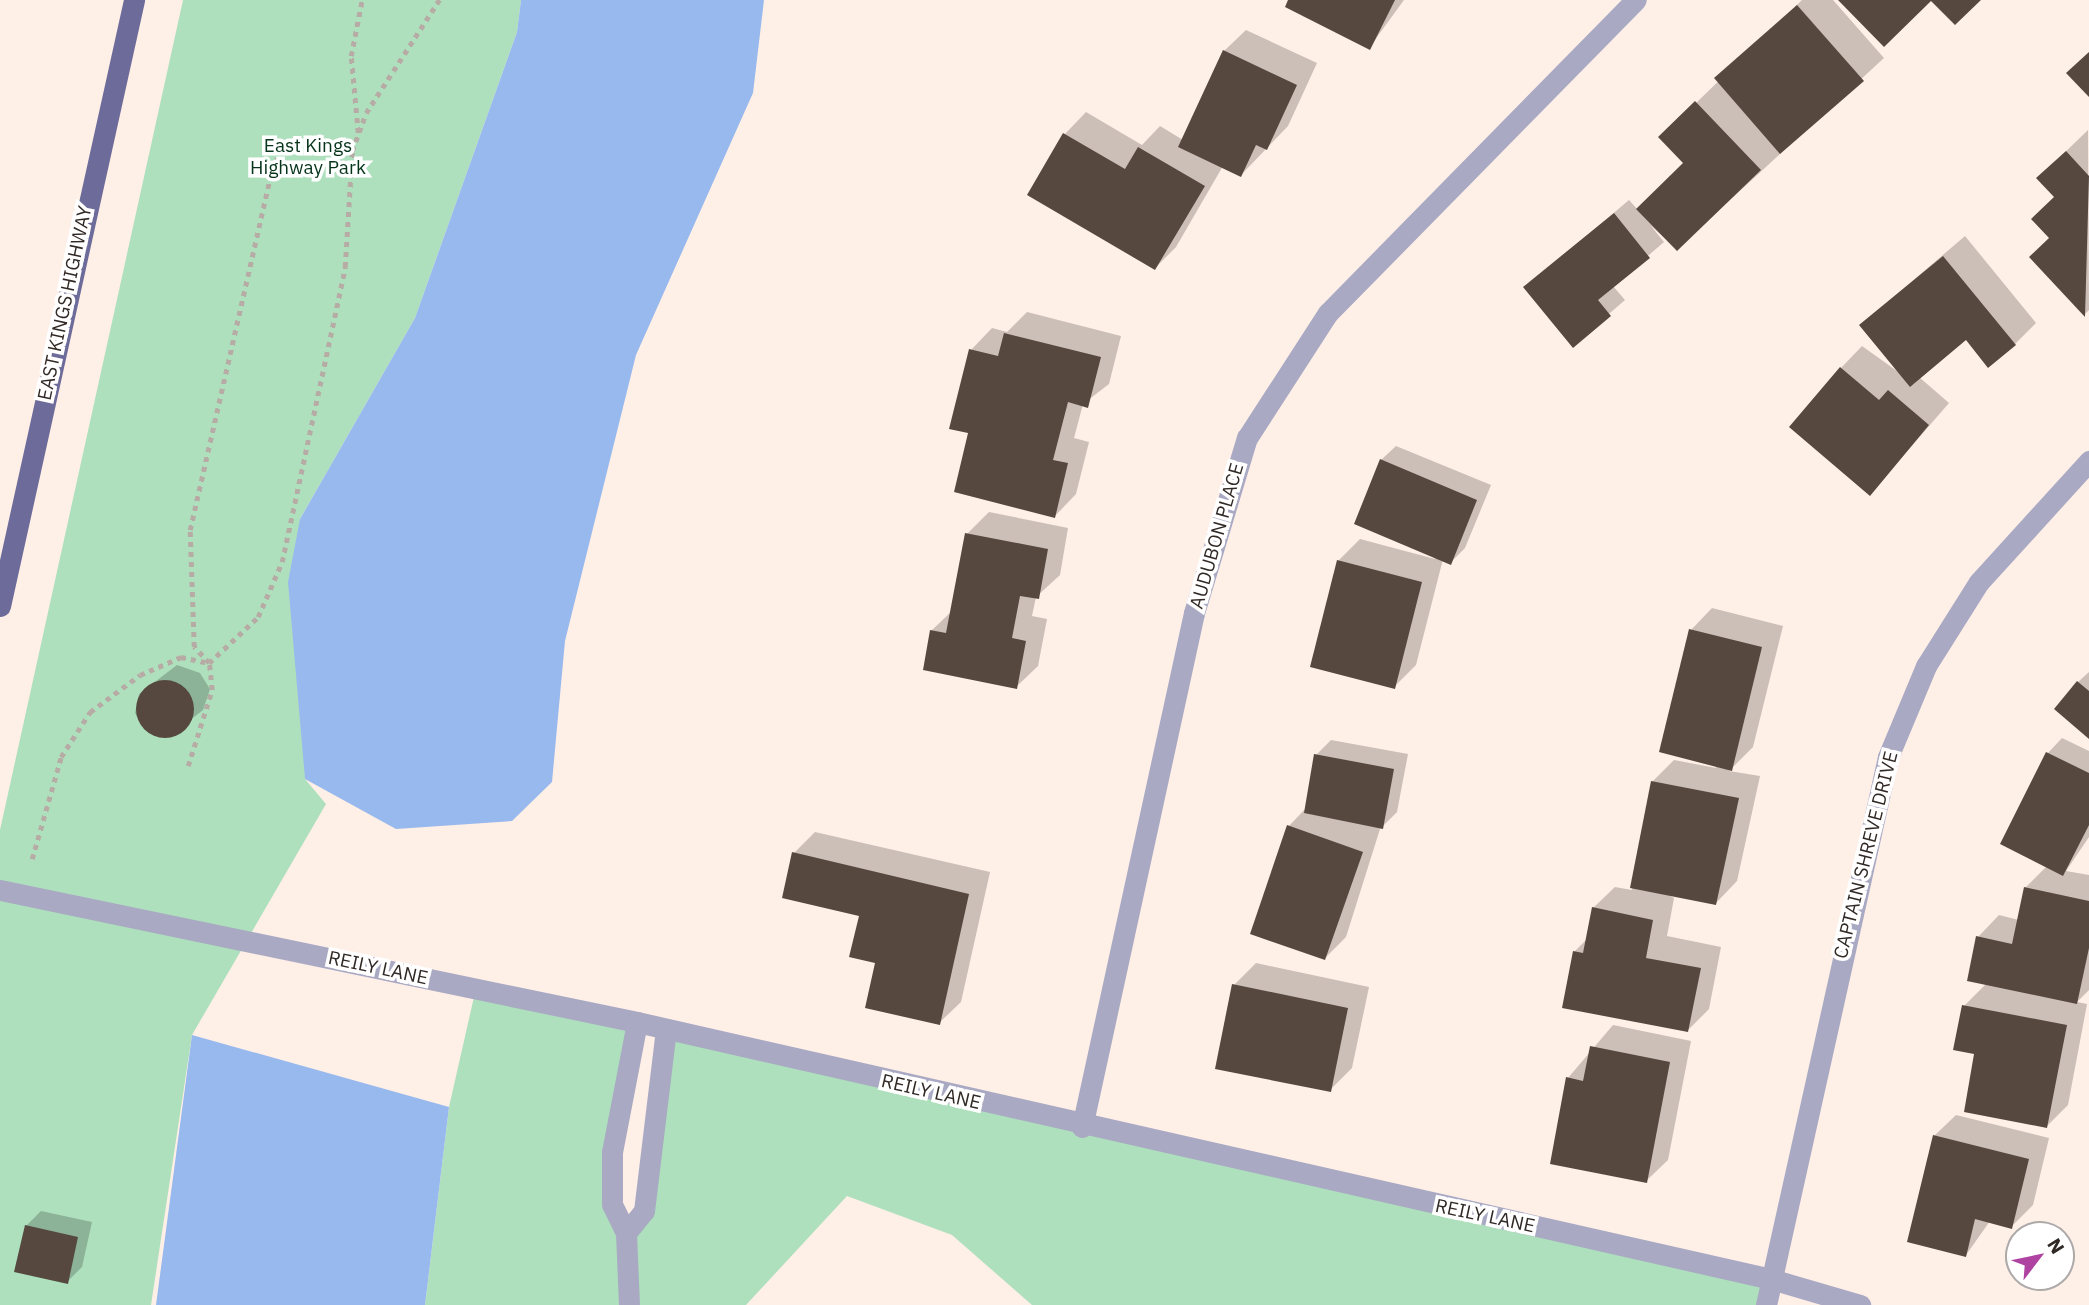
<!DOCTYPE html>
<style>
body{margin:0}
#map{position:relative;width:2089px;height:1305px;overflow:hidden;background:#feefe7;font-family:"IBM Plex Sans",sans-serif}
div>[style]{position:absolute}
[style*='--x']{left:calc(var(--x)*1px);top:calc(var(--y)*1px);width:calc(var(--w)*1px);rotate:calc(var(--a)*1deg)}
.green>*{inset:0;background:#afe0bd}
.water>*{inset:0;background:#98b9ed}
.shadow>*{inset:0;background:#0003}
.building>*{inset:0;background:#56483f}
.round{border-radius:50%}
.path>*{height:4.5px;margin-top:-2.25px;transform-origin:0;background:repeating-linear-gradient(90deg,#b7aba5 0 5px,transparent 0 10px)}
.minor>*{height:21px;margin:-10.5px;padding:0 10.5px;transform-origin:10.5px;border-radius:10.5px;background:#a9a9c3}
.major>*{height:21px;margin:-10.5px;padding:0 10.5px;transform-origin:10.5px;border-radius:10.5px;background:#6d6b99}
span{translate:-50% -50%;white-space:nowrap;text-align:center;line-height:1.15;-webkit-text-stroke:7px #fff;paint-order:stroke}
.park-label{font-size:19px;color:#06341a}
.street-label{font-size:19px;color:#302925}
.north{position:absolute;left:2005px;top:1221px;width:70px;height:70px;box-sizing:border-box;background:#fff;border:2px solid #aca9a8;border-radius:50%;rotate:58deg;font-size:19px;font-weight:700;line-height:28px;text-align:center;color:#302925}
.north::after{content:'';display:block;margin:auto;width:24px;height:32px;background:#af43a2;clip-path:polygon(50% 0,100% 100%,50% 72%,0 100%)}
</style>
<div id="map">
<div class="green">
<i style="clip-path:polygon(183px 0,521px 0,517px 32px,415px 318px,300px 519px,305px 779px,326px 804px,192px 1035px,151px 1305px,0 1305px,0 830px)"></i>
<i style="clip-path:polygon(476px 988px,637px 1022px,612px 1152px,626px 1233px,644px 1211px,666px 1030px,1771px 1279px,1764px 1305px,1032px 1305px,952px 1235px,847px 1196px,746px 1305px,425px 1305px,449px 1107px)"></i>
</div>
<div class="water">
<i style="clip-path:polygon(521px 0,764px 0,753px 93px,636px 355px,565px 641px,552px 782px,512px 821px,396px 829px,305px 779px,288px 582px,300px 519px,415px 318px,517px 32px)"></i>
<i style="clip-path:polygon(192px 1035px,449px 1107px,425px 1305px,156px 1305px)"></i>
</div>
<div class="shadow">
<i style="clip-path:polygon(1290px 0,1404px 0,1369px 48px)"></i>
<i style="clip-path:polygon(1802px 0,1833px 0,1884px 58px,1677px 249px,1651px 226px,1664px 242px,1613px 286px,1625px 300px,1573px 345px,1526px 287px,1629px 200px,1638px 210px,1685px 163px,1661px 137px)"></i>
<i style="clip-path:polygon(1246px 30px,1317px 63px,1288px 126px,1241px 175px,1223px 166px,1176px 247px,1155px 268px,1029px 195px,1065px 134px,1086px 112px,1142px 145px,1160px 126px,1183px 140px,1224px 51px)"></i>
<i style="clip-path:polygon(2088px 130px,2089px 310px,2085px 314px,2051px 237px,2060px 157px)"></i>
<i style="clip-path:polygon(1965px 236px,2036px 323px,2015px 344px,1966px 338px,1919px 377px,1949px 403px,1870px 494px,1841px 368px,1862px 346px,1904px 376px,1861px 325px)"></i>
<i style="clip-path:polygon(1027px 312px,1121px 336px,1109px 384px,1083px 404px,1074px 438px,1089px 442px,1076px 494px,1055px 516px,970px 432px,971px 350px,992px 328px,1007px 332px)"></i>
<i style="clip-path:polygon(1396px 446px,1491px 485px,1465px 548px,1450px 563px,1443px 559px,1416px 665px,1394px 687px,1338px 561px,1360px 539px,1435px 559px,1381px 460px)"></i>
<i style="clip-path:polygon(989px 512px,1068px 528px,1060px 575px,1036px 597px,1032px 616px,1047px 619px,1038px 666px,1016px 687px,931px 631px,952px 611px,967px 534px)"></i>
<i style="clip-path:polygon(1712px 608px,1783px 626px,1753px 747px,1729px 771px,1760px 776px,1737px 881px,1716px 903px,1665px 893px,1674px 898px,1667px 936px,1721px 947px,1709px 1009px,1688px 1030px,1574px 952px,1588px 938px,1593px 908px,1615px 887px,1632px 890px,1652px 782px,1674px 760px,1716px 768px,1691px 630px)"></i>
<i style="clip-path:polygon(177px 665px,200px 673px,210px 689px,203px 710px,169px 737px,148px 732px,135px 713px,139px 694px)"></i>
<i style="clip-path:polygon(2089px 672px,2089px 737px,2078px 682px)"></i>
<i style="clip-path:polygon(2062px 738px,2089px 751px,2089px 837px,2066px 871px,2089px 875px,2089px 990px,2077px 1002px,2087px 1004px,2068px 1105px,2047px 1126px,1976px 1053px,1964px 1006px,1987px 983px,1978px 937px,1999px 915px,2019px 920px,2025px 888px,2047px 866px,2003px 844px,2048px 753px)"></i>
<i style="clip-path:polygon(1331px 740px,1408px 754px,1397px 812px,1380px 829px,1346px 937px,1325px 958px,1289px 826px,1306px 808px,1316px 755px)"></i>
<i style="clip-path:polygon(815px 832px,990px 872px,961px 1002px,939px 1023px,877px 962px,861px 915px,794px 853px)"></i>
<i style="clip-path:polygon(1256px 963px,1369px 987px,1352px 1068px,1330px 1090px,1234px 985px)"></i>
<i style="clip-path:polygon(1613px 1025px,1691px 1041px,1668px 1160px,1646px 1181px,1568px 1078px)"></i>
<i style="clip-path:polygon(1956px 1115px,2049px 1138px,2033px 1205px,2011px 1227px,1990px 1221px,1966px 1255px,1934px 1136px)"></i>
<i style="clip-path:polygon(41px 1211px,92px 1222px,82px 1267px,67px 1282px,26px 1226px)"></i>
</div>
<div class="building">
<i style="clip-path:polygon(1288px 0,1395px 0,1370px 50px,1285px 7px)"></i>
<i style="clip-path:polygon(1838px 0,1981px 0,1955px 25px,1931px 1px,1884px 47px)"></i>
<i style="clip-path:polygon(1797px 5px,1864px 81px,1780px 154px,1714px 78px)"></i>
<i style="clip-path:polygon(1223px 50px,1297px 85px,1267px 150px,1256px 145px,1241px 177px,1178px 147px)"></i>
<i style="clip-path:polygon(2089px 52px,2089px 97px,2066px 73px)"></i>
<i style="clip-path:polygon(1695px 101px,1761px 170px,1677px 251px,1636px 209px,1683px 163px,1658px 137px)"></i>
<i style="clip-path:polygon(1063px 133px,1125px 169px,1138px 147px,1205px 186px,1155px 270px,1027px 195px)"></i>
<i style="clip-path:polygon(2066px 151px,2089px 176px,2085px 317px,2029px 257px,2049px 238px,2031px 219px,2054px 197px,2036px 178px)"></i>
<i style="clip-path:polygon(1614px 213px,1650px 258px,1598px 300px,1611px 316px,1573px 348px,1523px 287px)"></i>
<i style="clip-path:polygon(1943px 256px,2016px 345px,1988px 368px,1966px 340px,1910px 387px,1859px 325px)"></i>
<i style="clip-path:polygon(1004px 333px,1101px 357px,1088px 408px,1068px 402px,1053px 460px,1068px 463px,1055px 518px,954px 492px,968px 433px,949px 429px,969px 349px,998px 356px)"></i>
<i style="clip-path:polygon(1840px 367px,1879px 400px,1888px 390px,1929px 425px,1870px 496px,1789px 427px)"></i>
<i style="clip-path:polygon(1380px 459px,1477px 500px,1451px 565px,1354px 524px)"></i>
<i style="clip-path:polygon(965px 533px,1048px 549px,1039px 599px,1020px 596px,1012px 638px,1026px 641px,1017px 689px,923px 670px,930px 630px,946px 633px)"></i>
<i style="clip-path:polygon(1337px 560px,1422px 582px,1395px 689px,1310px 667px)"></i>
<i style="clip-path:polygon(1689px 629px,1762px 647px,1732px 771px,1659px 752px)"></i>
<i class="round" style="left:136px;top:680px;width:58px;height:58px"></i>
<i style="clip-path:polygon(2077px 681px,2089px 691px,2089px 739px,2054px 709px)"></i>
<i style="clip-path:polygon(2046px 752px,2089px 773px,2089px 825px,2063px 876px,2000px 844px)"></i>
<i style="clip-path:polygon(1314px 754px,1394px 769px,1383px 829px,1304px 813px)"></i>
<i style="clip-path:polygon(1651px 781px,1739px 798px,1716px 905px,1630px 888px)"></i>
<i style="clip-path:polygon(1287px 825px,1363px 852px,1325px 960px,1250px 934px)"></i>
<i style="clip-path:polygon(792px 852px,969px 894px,940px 1025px,865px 1008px,875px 963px,849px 957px,859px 916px,782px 898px)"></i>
<i style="clip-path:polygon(2024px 887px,2089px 901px,2089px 948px,2077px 1004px,1967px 981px,1976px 936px,2012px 944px)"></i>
<i style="clip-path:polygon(1592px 907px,1653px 920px,1646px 958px,1701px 968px,1688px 1032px,1562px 1008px,1573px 951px,1583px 953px)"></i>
<i style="clip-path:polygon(1232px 984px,1348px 1008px,1331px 1092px,1215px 1069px)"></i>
<i style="clip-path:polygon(1962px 1005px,2067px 1025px,2047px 1128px,1964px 1112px,1974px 1054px,1953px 1050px)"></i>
<i style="clip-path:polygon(1590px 1046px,1670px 1062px,1647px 1183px,1550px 1164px,1566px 1077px,1583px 1081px)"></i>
<i style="clip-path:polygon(1933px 1135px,2029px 1159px,2012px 1229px,1975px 1219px,1966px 1257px,1907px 1242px)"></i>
<i style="clip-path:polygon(25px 1225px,78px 1237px,68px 1284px,14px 1272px)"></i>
</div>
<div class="path">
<i style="--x:358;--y:133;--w:77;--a:-95.2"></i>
<i style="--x:351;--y:56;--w:57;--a:-78.9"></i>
<i style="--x:188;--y:766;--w:80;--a:-72.5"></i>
<i style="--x:212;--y:690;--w:27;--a:-96"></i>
<i style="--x:209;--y:663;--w:67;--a:-43.2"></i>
<i style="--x:258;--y:617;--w:60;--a:-66.4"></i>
<i style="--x:282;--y:562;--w:302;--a:-77.9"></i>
<i style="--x:345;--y:267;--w:116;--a:-86.5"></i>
<i style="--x:352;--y:151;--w:40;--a:-69.8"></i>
<i style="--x:366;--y:113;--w:135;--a:-57.1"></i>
<i style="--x:32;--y:859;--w:106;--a:-74.1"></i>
<i style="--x:61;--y:757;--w:54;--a:-57.2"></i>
<i style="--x:90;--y:712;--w:62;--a:-36.5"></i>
<i style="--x:140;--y:675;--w:45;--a:-23.7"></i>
<i style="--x:181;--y:657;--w:29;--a:12"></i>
<i style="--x:209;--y:663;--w:22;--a:-133"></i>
<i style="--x:194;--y:647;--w:117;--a:-92"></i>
<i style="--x:190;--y:530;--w:361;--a:-77.2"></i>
<i style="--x:270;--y:178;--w:19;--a:-74"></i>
<i style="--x:275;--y:160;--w:7;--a:-16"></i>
</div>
<div class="minor">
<i style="--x:0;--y:890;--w:651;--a:11.71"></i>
<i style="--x:637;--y:1022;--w:1163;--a:12.77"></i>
<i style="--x:1771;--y:1279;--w:93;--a:16.3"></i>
<i style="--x:1082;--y:1127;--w:526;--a:-77.71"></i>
<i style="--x:1194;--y:613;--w:183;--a:-73.2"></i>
<i style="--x:1247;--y:438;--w:149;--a:-57.1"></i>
<i style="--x:1328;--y:313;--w:439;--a:-45.5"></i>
<i style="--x:626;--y:1233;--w:28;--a:-51"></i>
<i style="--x:644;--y:1211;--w:182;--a:-83.1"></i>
<i style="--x:629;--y:1305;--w:72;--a:-92.4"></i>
<i style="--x:626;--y:1233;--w:32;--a:-116"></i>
<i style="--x:612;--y:1204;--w:52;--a:-90"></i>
<i style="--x:612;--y:1152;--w:132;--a:-79.1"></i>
<i style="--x:1766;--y:1305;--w:561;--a:-77.45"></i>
<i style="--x:1888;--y:757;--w:99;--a:-67.3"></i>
<i style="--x:1926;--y:666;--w:99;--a:-57.8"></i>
<i style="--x:1979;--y:582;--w:164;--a:-47.7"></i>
</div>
<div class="major">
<i style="--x:0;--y:606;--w:621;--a:-77.53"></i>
</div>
<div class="park-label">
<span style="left:308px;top:157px">East Kings<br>Highway Park</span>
</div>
<div class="street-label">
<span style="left:65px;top:303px;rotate:-78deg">EAST KINGS HIGHWAY</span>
<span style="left:1217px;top:536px;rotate:-74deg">AUDUBON PLACE</span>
<span style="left:1866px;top:855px;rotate:-76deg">CAPTAIN SHREVE DRIVE</span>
<span style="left:378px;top:968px;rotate:12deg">REILY LANE</span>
<span style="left:931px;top:1092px;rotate:13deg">REILY LANE</span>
<span style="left:1485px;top:1216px;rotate:12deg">REILY LANE</span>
</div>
<div class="north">N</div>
</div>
